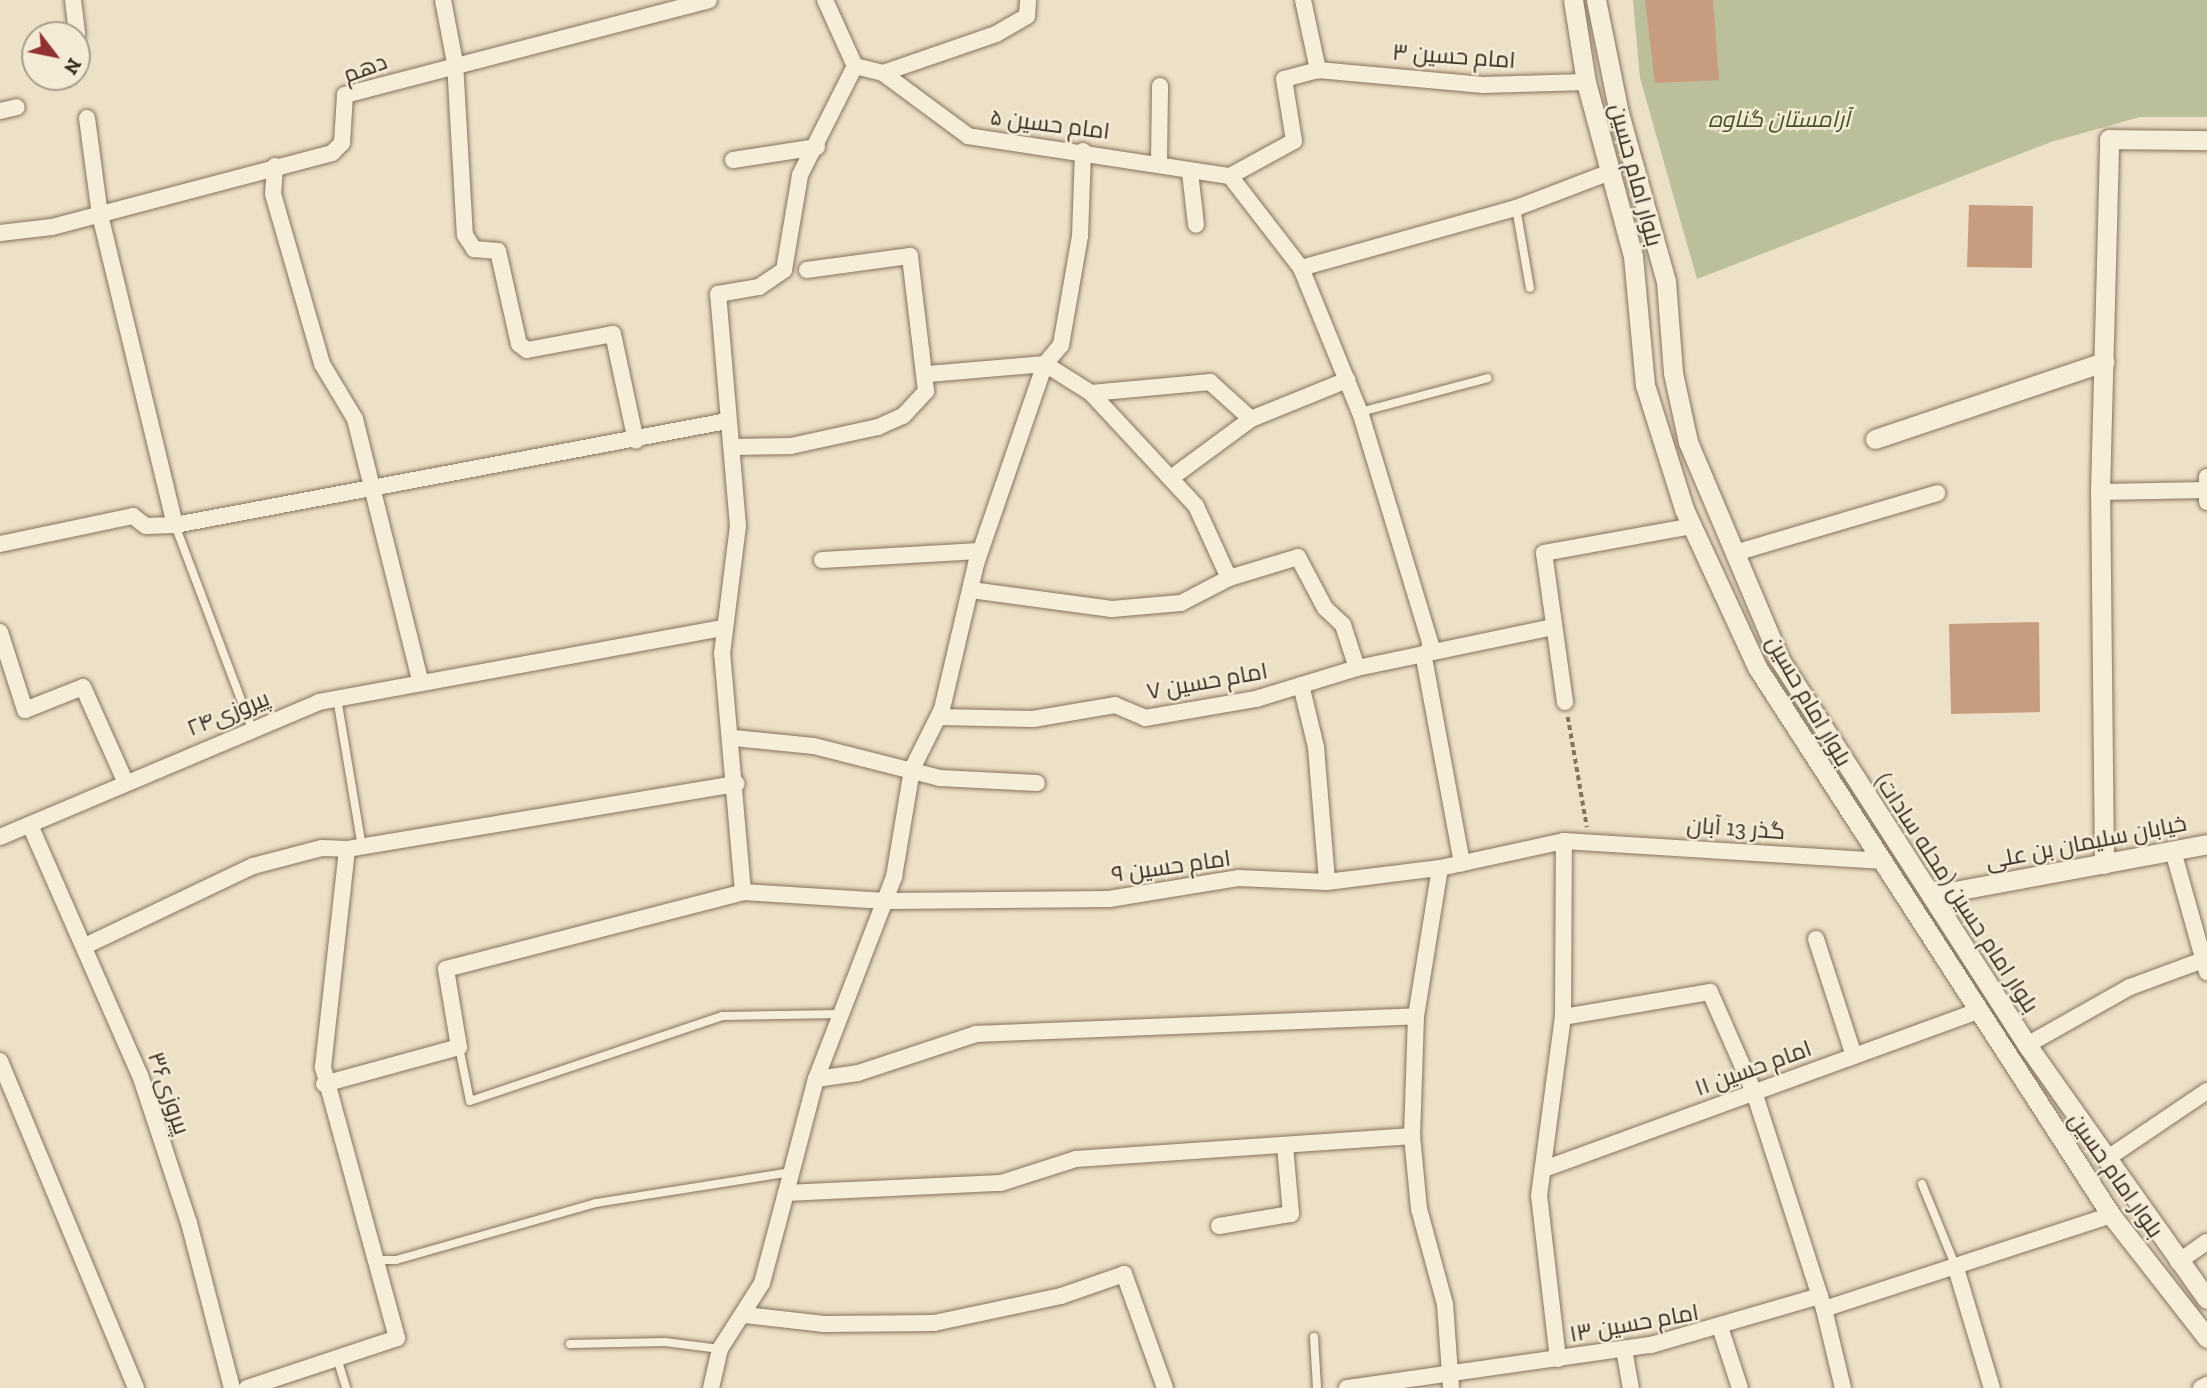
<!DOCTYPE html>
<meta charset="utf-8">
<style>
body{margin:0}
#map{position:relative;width:2207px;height:1388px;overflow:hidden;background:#ece0c7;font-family:"Zilla Slab",Cairo,serif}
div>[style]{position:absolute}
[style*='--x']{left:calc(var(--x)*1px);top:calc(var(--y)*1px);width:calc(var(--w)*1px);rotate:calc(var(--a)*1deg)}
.cemetery>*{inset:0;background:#bbbf9a}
.building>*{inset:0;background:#c89c7f}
.path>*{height:3.5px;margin-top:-1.75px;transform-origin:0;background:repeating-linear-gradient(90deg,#86735d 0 5px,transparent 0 8.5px)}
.roads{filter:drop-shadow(0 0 2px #86735d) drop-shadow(0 0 2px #86735d)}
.service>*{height:8px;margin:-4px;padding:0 4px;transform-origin:4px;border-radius:4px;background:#f7eeda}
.minor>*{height:16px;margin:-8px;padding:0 8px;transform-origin:8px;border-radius:8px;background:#f7eeda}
.tertiary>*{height:19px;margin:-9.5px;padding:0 9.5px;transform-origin:9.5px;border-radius:9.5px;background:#f7eeda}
span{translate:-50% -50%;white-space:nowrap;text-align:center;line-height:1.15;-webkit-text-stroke:5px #f4ebd6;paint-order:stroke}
.street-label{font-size:23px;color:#382b20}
.park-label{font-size:23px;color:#485328;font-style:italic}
.north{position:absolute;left:21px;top:21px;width:70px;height:70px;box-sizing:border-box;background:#f4ebd6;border:2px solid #a99e8d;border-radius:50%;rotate:122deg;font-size:19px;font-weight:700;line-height:28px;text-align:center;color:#382b20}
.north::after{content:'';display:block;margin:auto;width:24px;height:32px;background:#923132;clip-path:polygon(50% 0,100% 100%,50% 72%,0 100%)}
</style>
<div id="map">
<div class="cemetery">
<i style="clip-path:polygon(1633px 0,2207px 0,2207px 117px,2140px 117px,2051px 142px,1697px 279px,1640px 78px)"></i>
</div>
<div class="building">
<i style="clip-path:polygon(1645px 0,1713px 0,1719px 80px,1655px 83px)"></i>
<i style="clip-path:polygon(1969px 205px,2033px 206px,2032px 268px,1967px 267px)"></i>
<i style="clip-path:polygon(2039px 622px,2040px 712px,1951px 714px,1949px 624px)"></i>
</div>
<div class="path">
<i style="--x:1568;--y:717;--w:112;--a:80.2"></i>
</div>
<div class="roads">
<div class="service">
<i style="--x:1516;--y:208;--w:81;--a:80.1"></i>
<i style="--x:1360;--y:412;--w:132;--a:-14.9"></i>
<i style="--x:175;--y:525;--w:215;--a:69.3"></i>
<i style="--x:337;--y:698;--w:151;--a:80.5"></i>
<i style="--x:459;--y:1047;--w:55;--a:78.5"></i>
<i style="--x:470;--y:1101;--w:266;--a:-18.6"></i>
<i style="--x:722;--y:1016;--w:116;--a:-1"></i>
<i style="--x:1922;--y:1184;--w:87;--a:67.8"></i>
<i style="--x:374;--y:1260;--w:22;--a:0"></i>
<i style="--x:396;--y:1260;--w:208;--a:-15.9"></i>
<i style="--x:596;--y:1203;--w:197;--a:-9"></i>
<i style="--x:1314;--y:1337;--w:51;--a:86.6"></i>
<i style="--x:570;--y:1344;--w:95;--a:-1.2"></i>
<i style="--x:665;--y:1342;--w:55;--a:7.3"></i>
<i style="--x:337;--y:1358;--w:31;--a:73"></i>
</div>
<div class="minor">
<i style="--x:73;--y:0;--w:35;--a:83"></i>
<i style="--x:443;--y:0;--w:64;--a:79.2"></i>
<i style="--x:455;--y:63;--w:172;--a:86.7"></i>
<i style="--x:465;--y:235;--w:17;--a:57"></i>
<i style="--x:474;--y:249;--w:24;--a:5"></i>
<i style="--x:498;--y:251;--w:95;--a:77.3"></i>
<i style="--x:519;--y:344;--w:10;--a:37"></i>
<i style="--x:527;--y:350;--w:87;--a:-10.5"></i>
<i style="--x:613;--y:334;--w:109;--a:77.9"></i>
<i style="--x:825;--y:0;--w:72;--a:65.6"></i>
<i style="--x:1303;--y:0;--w:72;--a:77.9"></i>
<i style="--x:1318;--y:70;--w:35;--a:165"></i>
<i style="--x:1284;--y:79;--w:63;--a:80.8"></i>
<i style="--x:1294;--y:141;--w:73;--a:151.3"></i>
<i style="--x:1230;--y:176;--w:116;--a:52.3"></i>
<i style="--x:1301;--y:268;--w:159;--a:67.8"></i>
<i style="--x:1361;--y:415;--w:240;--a:73.1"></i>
<i style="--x:1431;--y:645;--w:15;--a:118"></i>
<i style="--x:1424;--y:658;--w:209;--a:79.5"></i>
<i style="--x:855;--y:66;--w:29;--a:14"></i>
<i style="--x:883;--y:73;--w:120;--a:-19"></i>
<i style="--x:996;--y:34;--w:36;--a:-30"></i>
<i style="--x:1027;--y:16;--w:16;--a:-86"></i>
<i style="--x:1318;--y:70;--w:166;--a:5.2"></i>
<i style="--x:1483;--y:85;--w:103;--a:-1.7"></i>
<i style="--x:883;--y:73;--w:106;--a:36.5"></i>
<i style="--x:968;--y:136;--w:265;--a:8.7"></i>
<i style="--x:0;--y:111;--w:17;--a:-13"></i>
<i style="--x:87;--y:118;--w:98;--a:82.4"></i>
<i style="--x:100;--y:215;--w:319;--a:76.4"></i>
<i style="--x:1083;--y:151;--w:85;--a:92"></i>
<i style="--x:1080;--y:236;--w:111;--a:99.9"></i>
<i style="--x:1061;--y:345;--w:25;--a:130"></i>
<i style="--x:1045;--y:364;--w:54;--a:32.2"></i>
<i style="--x:1091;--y:393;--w:154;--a:47.1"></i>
<i style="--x:1196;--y:506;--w:79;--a:65.4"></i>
<i style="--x:733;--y:160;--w:85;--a:-8.8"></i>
<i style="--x:1159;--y:161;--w:75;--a:-89.2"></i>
<i style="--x:275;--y:166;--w:28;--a:94"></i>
<i style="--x:273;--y:194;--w:177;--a:73.9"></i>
<i style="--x:322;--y:364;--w:64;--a:59"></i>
<i style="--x:355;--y:419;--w:269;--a:76"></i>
<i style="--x:1190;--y:172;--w:53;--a:83.5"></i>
<i style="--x:0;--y:233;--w:52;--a:-6.6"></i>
<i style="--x:52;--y:227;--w:290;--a:-14.8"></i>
<i style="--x:332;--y:153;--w:14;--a:-45"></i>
<i style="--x:342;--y:143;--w:48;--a:-86.4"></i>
<i style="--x:345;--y:95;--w:376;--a:-14.6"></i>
<i style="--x:1301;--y:268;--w:223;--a:-15.6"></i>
<i style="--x:1516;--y:208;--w:104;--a:-20.9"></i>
<i style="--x:1091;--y:393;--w:120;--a:-5.3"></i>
<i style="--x:1210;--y:382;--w:55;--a:42.1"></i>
<i style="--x:733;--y:447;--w:58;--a:-1"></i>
<i style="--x:791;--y:446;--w:89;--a:-12.3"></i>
<i style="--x:878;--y:427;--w:27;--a:-24"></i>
<i style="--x:903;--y:416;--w:34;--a:-47"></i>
<i style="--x:926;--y:391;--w:136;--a:-96.8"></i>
<i style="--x:910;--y:256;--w:104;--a:172.3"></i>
<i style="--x:2207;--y:477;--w:25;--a:90"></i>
<i style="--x:1171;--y:478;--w:99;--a:-36.4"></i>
<i style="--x:1251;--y:419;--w:104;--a:-22.1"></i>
<i style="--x:2100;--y:492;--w:107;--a:-1.1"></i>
<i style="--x:0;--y:544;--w:136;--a:-11.9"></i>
<i style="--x:133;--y:516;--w:16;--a:38"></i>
<i style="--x:146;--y:526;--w:29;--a:-2"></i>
<i style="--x:175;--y:525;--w:562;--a:-10.67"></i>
<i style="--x:1735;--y:553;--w:211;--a:-16.5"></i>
<i style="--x:822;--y:560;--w:158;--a:-3.3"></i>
<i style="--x:971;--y:590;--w:142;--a:7.7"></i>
<i style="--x:1112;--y:609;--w:69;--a:-5"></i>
<i style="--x:1181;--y:603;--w:54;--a:-27.5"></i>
<i style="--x:1229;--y:578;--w:72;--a:-16.9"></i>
<i style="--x:1298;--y:557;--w:58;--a:62.1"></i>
<i style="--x:1325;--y:608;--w:25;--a:43"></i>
<i style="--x:1343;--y:625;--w:45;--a:72"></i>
<i style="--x:0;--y:632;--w:82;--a:72.2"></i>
<i style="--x:25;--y:710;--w:62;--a:-21.6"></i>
<i style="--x:83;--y:687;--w:103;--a:65.9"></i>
<i style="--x:1301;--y:685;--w:64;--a:76.4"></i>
<i style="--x:1316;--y:747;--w:135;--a:85.3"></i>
<i style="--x:1565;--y:702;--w:150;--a:-98"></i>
<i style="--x:1544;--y:553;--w:150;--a:-10.3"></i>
<i style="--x:939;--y:717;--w:94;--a:1.2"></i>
<i style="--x:1033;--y:719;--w:83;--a:-9.7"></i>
<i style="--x:1115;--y:705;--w:33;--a:23"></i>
<i style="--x:1145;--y:718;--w:113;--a:-9.7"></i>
<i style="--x:1256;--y:699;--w:106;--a:-17.1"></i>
<i style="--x:1357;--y:668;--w:201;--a:-11.8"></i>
<i style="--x:734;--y:738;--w:80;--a:5.7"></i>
<i style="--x:814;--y:746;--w:130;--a:14.3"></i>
<i style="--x:940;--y:778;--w:97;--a:3"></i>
<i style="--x:30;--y:825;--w:273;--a:66.3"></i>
<i style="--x:140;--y:1075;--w:156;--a:71.7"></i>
<i style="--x:189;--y:1223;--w:171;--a:75.4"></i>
<i style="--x:0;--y:837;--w:346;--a:-22.9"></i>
<i style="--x:319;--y:702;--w:411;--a:-10.4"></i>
<i style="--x:2173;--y:851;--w:126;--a:74.3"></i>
<i style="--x:1440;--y:868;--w:150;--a:99.2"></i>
<i style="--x:1416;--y:1016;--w:120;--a:91.9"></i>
<i style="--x:1412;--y:1136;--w:73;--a:84.5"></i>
<i style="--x:1419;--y:1209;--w:98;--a:74.7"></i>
<i style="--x:1445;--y:1304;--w:84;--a:85.9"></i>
<i style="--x:743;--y:892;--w:239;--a:-95"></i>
<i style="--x:722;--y:654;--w:129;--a:-82.9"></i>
<i style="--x:738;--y:526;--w:233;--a:-94.9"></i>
<i style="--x:718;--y:294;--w:42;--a:-9.7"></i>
<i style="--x:759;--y:287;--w:30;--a:-34"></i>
<i style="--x:784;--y:270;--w:96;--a:-80.4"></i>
<i style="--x:800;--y:175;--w:122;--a:-63.2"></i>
<i style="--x:1816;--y:939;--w:123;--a:72"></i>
<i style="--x:85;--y:946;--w:186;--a:-25.5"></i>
<i style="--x:253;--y:866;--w:71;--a:-14.6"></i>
<i style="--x:322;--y:848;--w:25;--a:2"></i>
<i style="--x:1563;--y:1017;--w:149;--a:-9.7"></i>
<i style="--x:1710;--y:992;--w:109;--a:66.3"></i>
<i style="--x:1754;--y:1092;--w:228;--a:72.1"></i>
<i style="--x:1824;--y:1309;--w:81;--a:76.5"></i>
<i style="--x:2027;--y:1045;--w:118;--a:-29.4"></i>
<i style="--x:2130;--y:987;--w:78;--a:-20.3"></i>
<i style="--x:0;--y:1061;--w:354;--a:67.4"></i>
<i style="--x:816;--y:1079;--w:42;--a:-8.1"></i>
<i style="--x:858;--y:1073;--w:124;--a:-18.3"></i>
<i style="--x:976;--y:1034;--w:440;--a:-2.3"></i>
<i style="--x:324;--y:1084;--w:140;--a:-15.3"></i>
<i style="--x:459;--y:1047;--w:79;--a:-99.5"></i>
<i style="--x:446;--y:969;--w:307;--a:-14.5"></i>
<i style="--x:743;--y:892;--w:143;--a:3.6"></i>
<i style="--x:886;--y:901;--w:223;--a:-0.5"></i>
<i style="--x:1109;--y:899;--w:132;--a:-9.2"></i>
<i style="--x:1239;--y:878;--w:88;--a:2.6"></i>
<i style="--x:1327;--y:882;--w:114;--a:-7.1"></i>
<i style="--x:1440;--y:868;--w:127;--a:-12.3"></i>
<i style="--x:1564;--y:841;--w:316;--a:3.6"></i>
<i style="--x:2105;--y:1160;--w:123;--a:-34.1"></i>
<i style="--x:1544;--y:1169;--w:461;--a:-20"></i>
<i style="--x:786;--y:1193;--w:118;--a:-75.3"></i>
<i style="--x:816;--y:1079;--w:217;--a:-68.9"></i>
<i style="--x:894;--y:877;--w:109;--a:-80.5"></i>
<i style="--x:912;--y:769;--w:67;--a:-63.4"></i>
<i style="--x:942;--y:709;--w:149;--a:-76.8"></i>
<i style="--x:976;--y:564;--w:212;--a:-71"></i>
<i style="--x:1045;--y:364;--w:117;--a:175.1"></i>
<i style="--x:1219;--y:1226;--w:73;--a:-9.5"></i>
<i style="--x:1291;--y:1214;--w:69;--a:-95"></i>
<i style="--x:2178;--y:1262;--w:35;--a:-35"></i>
<i style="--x:1955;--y:1265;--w:128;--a:73.3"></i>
<i style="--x:1824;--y:1309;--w:302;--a:-18.1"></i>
<i style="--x:745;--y:1315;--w:80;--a:6.5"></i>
<i style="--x:824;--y:1324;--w:110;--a:-0.5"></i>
<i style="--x:934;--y:1323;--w:130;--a:-12"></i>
<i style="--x:1061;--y:1296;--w:67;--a:-19.2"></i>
<i style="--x:1124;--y:1274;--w:121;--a:70.2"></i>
<i style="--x:1721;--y:1330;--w:61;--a:71.9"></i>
<i style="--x:1624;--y:1349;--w:40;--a:80"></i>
<i style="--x:1558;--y:1359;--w:164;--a:-96.6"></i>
<i style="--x:1539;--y:1196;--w:181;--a:-82.4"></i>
<i style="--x:1563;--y:1017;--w:176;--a:-89.7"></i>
<i style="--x:247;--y:1388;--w:158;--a:-18.4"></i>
<i style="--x:397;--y:1338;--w:281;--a:-105.3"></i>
<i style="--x:323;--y:1067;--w:219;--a:-83.7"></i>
<i style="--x:347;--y:849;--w:395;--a:-9.5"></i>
<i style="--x:711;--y:1388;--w:40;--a:-77"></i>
<i style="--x:720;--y:1349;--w:78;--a:-57.5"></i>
<i style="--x:762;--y:1283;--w:93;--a:-75.1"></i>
<i style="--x:786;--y:1193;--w:215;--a:-2.7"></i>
<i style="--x:1001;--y:1183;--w:79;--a:-17.7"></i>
<i style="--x:1076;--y:1159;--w:337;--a:-3.9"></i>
<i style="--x:1347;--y:1388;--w:307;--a:-8.1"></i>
<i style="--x:1651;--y:1345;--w:176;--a:-16.2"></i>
<i style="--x:2201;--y:1388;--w:7;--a:-27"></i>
</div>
<div class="tertiary">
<i style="--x:1573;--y:0;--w:83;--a:81"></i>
<i style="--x:1586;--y:82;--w:180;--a:74.9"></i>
<i style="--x:1633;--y:256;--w:130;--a:84.7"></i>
<i style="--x:1645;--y:385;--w:130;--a:72.5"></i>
<i style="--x:1684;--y:509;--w:174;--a:65.2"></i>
<i style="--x:1757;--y:667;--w:652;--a:57.14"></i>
<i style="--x:2111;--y:1215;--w:156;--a:52"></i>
<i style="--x:1596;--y:0;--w:115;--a:78.5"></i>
<i style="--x:1619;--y:113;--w:174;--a:74.4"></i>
<i style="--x:1666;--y:281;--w:92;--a:85.6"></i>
<i style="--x:1673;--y:373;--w:71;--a:77.7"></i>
<i style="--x:1688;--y:442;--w:237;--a:67.1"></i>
<i style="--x:1780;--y:660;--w:457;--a:57.3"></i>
<i style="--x:2027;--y:1045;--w:311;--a:54.7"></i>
<i style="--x:1875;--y:439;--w:242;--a:-18.6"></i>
<i style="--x:2104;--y:864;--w:372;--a:-90.6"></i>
<i style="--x:2100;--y:492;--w:353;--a:-88.5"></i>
<i style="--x:2109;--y:139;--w:98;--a:0.6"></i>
<i style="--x:1933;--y:895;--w:279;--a:-10.5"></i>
</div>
</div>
<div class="street-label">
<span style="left:1454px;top:56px;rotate:4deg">امام حسین ۳</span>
<span style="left:365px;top:68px;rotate:-20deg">دهم</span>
<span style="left:1050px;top:124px;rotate:7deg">امام حسین ۵</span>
<span style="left:1636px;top:175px;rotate:75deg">بلوار امام حسین</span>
<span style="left:1207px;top:681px;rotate:-10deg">امام حسین ۷</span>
<span style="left:1809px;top:701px;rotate:60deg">بلوار امام حسین</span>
<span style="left:228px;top:713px;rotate:-22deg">پیروزی۲۴</span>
<span style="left:1736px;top:828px;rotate:4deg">گذر 13 آبان</span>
<span style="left:2086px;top:842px;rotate:-11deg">خیابان سلیمان بن علی</span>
<span style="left:1171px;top:866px;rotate:-8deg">امام حسین ۹</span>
<span style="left:1957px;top:893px;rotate:57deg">بلوار امام حسین (محله سادات)</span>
<span style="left:1753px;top:1068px;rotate:-20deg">امام حسین ۱۱</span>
<span style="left:169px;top:1093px;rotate:71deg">پیروزی۳۶</span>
<span style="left:2116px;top:1175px;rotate:55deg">بلوار امام حسین</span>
<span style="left:1634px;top:1323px;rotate:-10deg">امام حسین ۱۳</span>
</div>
<div class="park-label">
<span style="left:1779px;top:119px">آرامستان گناوه</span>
</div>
<div class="north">N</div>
</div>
